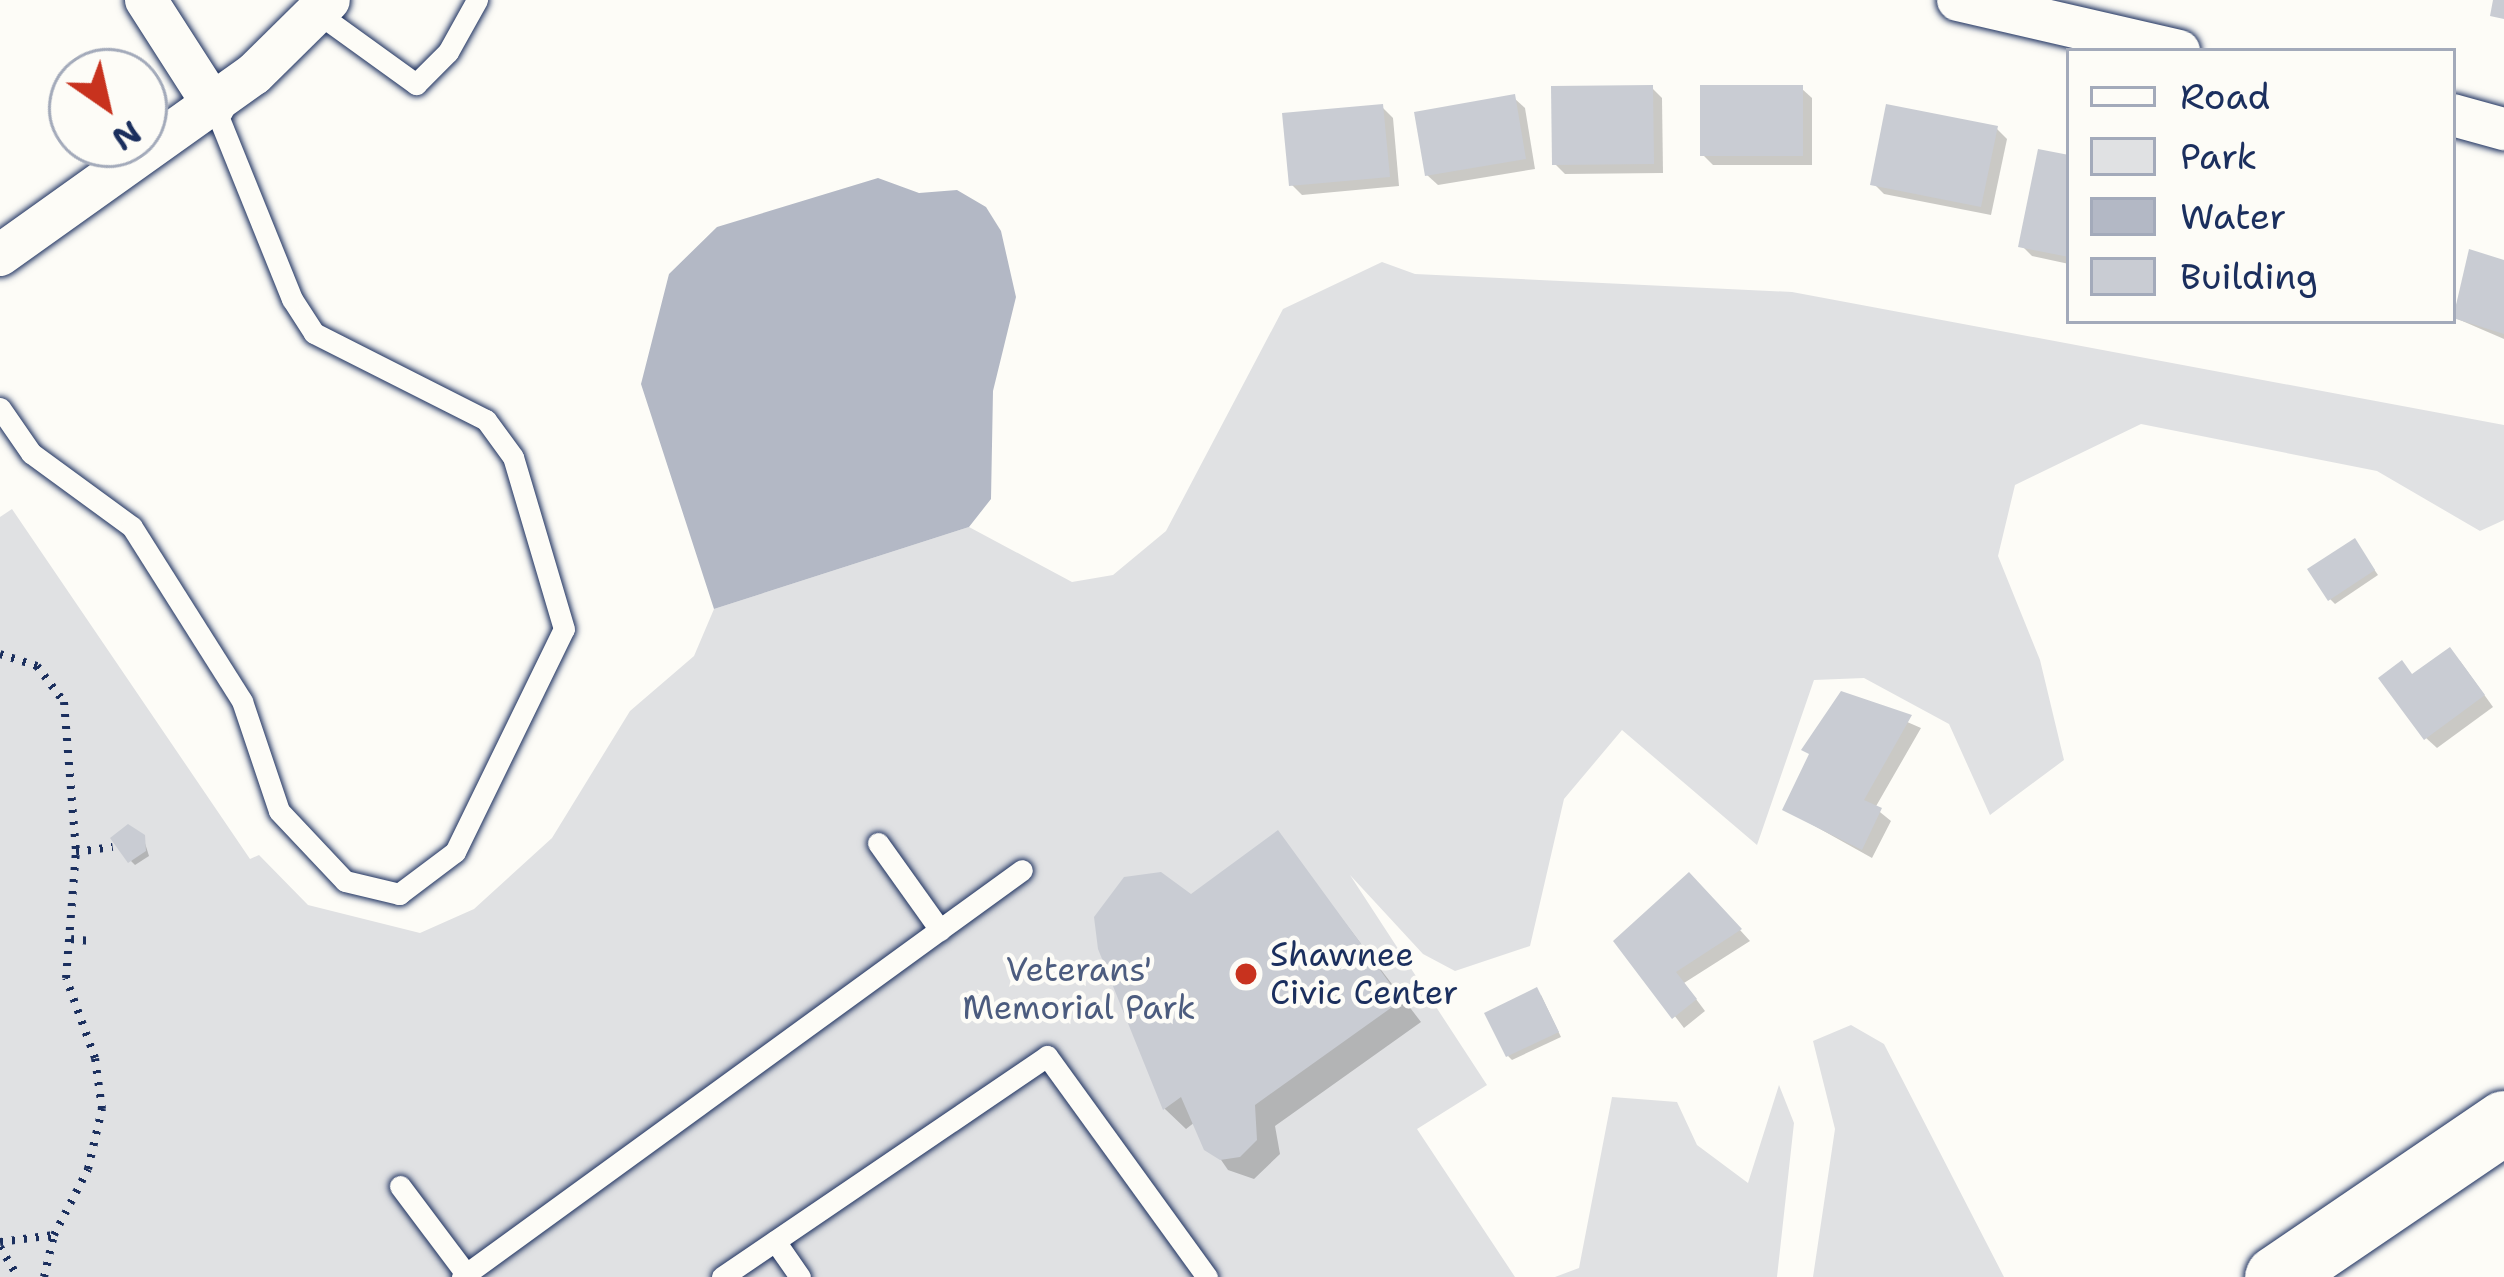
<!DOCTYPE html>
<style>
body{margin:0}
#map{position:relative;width:2504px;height:1277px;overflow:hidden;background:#fdfcf7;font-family:"Shantell Sans",sans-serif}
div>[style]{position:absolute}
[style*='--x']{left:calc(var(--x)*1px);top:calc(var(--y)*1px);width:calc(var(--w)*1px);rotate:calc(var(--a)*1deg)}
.green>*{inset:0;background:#e0e1e3}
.water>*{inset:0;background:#b3b8c5}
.shadow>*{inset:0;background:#0003}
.building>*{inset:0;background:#c9ccd3}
.path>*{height:8px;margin-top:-4px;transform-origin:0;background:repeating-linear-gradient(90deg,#1b2f5e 0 3px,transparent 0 12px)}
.roads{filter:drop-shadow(0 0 3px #1b2f5e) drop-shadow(0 0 3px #1b2f5e)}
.service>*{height:21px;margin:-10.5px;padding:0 10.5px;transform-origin:10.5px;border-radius:10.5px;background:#fdfcf7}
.minor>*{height:42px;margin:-21px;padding:0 21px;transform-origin:21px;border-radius:21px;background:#fdfcf7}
.secondary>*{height:63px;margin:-31.5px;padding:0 31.5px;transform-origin:31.5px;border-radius:31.5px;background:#fdfcf7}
.dots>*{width:33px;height:33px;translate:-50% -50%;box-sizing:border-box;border:6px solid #fdfcf7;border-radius:50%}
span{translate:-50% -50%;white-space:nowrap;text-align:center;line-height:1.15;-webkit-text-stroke:9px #fdfcf7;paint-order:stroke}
.poi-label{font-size:33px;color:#1b2f5e}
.left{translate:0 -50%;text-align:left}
.park-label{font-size:33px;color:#4c5c7f}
.legend{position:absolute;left:2066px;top:48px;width:390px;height:276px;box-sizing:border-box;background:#fdfcf7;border:3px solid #a3aaba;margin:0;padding:15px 21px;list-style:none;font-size:36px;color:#1b2f5e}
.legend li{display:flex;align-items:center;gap:24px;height:60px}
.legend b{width:60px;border:3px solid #a3aaba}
.north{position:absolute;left:48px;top:48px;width:120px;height:120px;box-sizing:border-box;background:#fdfcf7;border:3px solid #a3aaba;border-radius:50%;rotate:146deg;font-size:33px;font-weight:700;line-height:48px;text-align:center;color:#1b2f5e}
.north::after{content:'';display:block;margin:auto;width:42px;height:54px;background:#c8321e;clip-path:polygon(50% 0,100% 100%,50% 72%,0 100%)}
</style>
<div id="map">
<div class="green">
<i style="clip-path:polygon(1382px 262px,1415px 274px,1792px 292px,2504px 425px,2504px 520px,2480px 531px,2377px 471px,2141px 424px,2015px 485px,1998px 556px,2040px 660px,2064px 760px,1990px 815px,1949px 724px,1864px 678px,1814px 680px,1757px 845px,1622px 730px,1564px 799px,1530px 946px,1455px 971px,1423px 954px,1350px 875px,1487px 1085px,1417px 1129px,1515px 1277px,0 1277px,0 517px,12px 509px,250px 859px,259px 855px,308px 905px,420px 933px,474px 909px,552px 838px,630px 711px,694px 656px,714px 609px,969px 527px,1072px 582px,1113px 575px,1166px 531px,1283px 309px)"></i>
<i style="clip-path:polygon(1851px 1025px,1884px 1044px,2004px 1277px,1813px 1277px,1835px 1129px,1813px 1041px)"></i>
<i style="clip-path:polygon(1779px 1085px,1794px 1123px,1777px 1277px,1555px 1277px,1579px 1268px,1612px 1097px,1677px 1102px,1697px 1145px,1748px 1183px)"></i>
</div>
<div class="water">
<i style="clip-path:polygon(878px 178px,919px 193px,957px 190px,986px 207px,1001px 231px,1016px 297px,993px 391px,991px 499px,969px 527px,714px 609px,641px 384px,669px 274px,717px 227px)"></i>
</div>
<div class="shadow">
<i style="clip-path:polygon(1652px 88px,1662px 98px,1663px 173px,1565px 174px,1555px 164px)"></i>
<i style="clip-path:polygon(1801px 88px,1812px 98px,1812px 165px,1713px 165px,1703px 155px)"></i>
<i style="clip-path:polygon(1514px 98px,1525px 108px,1535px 169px,1438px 185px,1427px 175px)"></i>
<i style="clip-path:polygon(1382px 107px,1393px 118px,1399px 186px,1302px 195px,1291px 184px)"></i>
<i style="clip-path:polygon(1997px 129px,2007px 139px,1991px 215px,1884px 194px,1874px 184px)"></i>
<i style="clip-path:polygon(2069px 158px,2069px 264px,2032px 256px,2022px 246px)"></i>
<i style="clip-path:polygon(2471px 252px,2504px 263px,2504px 339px,2453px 317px)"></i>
<i style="clip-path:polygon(2358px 546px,2378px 575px,2335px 604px,2330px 599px)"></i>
<i style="clip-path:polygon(2460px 661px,2493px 707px,2437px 748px,2426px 738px,2414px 676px)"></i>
<i style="clip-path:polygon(1843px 694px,1921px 728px,1875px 808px,1891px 821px,1872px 858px,1786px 810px)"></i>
<i style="clip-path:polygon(1277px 834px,1421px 1022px,1275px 1126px,1280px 1154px,1254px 1179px,1228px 1170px,1195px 1122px,1186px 1129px,1165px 1109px,1101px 949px,1191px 897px)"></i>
<i style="clip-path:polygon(143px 837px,149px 856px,135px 865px,131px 861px)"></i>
<i style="clip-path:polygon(1690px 875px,1750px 941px,1684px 983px,1705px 1011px,1684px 1028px,1617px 941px)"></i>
<i style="clip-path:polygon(1541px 995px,1561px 1037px,1512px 1060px,1508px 1056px)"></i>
</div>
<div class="building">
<i style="clip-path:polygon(2493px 0,2504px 0,2504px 19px,2490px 16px)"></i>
<i style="clip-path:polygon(1653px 85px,1654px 164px,1552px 165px,1551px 86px)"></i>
<i style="clip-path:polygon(1700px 85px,1803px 85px,1803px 156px,1700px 156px)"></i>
<i style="clip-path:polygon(1515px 94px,1526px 159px,1425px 176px,1414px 112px)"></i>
<i style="clip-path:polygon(1383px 104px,1390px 177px,1289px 186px,1282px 113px)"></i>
<i style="clip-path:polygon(1886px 104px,1998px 126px,1981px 207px,1870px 185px)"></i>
<i style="clip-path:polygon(2038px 149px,2069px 155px,2069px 257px,2018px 247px)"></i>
<i style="clip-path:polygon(2469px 249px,2504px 260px,2504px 334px,2453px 318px)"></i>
<i style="clip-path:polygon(2355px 538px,2375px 570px,2328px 601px,2307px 569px)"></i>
<i style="clip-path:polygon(2450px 647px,2485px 695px,2424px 740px,2378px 678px,2402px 660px,2412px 674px)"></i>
<i style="clip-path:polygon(1841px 691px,1912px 715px,1864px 800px,1882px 808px,1862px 850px,1782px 810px,1809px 754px,1801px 750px)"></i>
<i style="clip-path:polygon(128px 824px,145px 835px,146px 851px,128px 863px,110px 838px)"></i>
<i style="clip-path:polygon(1278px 830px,1402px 1000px,1255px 1105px,1257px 1140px,1240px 1157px,1220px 1160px,1204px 1150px,1181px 1097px,1163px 1110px,1098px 949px,1094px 917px,1124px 877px,1161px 872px,1191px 894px)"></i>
<i style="clip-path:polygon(1689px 872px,1742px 929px,1676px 972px,1697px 999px,1672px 1019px,1613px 941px)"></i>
<i style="clip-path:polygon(1537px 987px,1559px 1032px,1506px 1057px,1484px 1013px)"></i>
</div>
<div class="path">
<i style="--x:0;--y:654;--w:39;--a:18"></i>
<i style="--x:37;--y:666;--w:45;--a:53.1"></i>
<i style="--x:64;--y:702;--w:150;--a:85.4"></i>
<i style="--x:76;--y:852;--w:37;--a:-8"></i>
<i style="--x:71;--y:939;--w:19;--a:6"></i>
<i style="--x:0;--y:1242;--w:54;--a:-7.4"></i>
<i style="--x:54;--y:1235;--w:74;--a:-62.7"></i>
<i style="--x:88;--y:1169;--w:62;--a:-76.9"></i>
<i style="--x:102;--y:1109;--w:51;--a:-97.8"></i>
<i style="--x:95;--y:1058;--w:85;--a:-109.9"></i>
<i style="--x:66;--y:978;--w:126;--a:-85.5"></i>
<i style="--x:0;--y:1247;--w:35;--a:59"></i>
<i style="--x:44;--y:1277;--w:43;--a:-76.6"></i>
</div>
<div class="roads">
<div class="service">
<i style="--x:319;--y:14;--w:120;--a:35.8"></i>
<i style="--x:416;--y:84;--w:45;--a:-45"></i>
<i style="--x:448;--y:52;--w:60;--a:-60.9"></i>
<i style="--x:0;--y:408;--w:55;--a:55.4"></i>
<i style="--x:31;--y:453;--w:125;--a:36.2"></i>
<i style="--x:132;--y:527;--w:206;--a:57.7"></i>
<i style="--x:242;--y:701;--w:116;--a:71.4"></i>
<i style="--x:279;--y:811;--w:96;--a:46.7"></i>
<i style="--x:345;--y:881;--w:56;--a:13.5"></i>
<i style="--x:399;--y:894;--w:70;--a:-36.9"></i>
<i style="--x:455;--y:852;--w:248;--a:-64"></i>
<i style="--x:564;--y:629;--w:179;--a:-106.5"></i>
<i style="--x:513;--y:457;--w:46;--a:-126.1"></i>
<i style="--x:486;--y:420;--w:193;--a:-153.2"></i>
<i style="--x:314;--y:333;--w:40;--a:-122.9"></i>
<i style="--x:292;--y:299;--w:208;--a:-112"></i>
<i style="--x:878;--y:843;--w:107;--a:54.5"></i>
<i style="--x:400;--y:1186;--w:110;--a:53.1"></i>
<i style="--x:775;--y:1241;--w:44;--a:55.2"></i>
<i style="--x:462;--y:1277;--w:692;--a:-36.01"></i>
<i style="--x:722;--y:1277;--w:393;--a:-34.2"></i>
<i style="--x:1047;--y:1056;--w:273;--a:54.1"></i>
</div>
<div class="minor">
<i style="--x:146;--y:0;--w:126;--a:57.3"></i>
<i style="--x:1958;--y:0;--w:227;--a:13"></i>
<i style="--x:2453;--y:115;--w:53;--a:15.4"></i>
<i style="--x:0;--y:255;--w:312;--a:-35.5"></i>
<i style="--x:254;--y:74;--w:105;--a:-44.6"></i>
</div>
<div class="secondary">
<i style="--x:2276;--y:1277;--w:276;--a:-34.2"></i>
</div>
</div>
<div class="dots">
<i style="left:1246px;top:974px;background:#c8321e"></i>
</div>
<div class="poi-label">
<span class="left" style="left:1270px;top:974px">Shawnee<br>Civic Center</span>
</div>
<div class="park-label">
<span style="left:1079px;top:989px">Veterans'<br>Memorial Park</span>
</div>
<ul class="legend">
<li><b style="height:15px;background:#fdfcf7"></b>Road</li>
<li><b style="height:33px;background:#e0e1e3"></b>Park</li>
<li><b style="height:33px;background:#b3b8c5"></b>Water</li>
<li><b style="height:33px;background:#c9ccd3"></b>Building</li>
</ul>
<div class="north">N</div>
</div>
